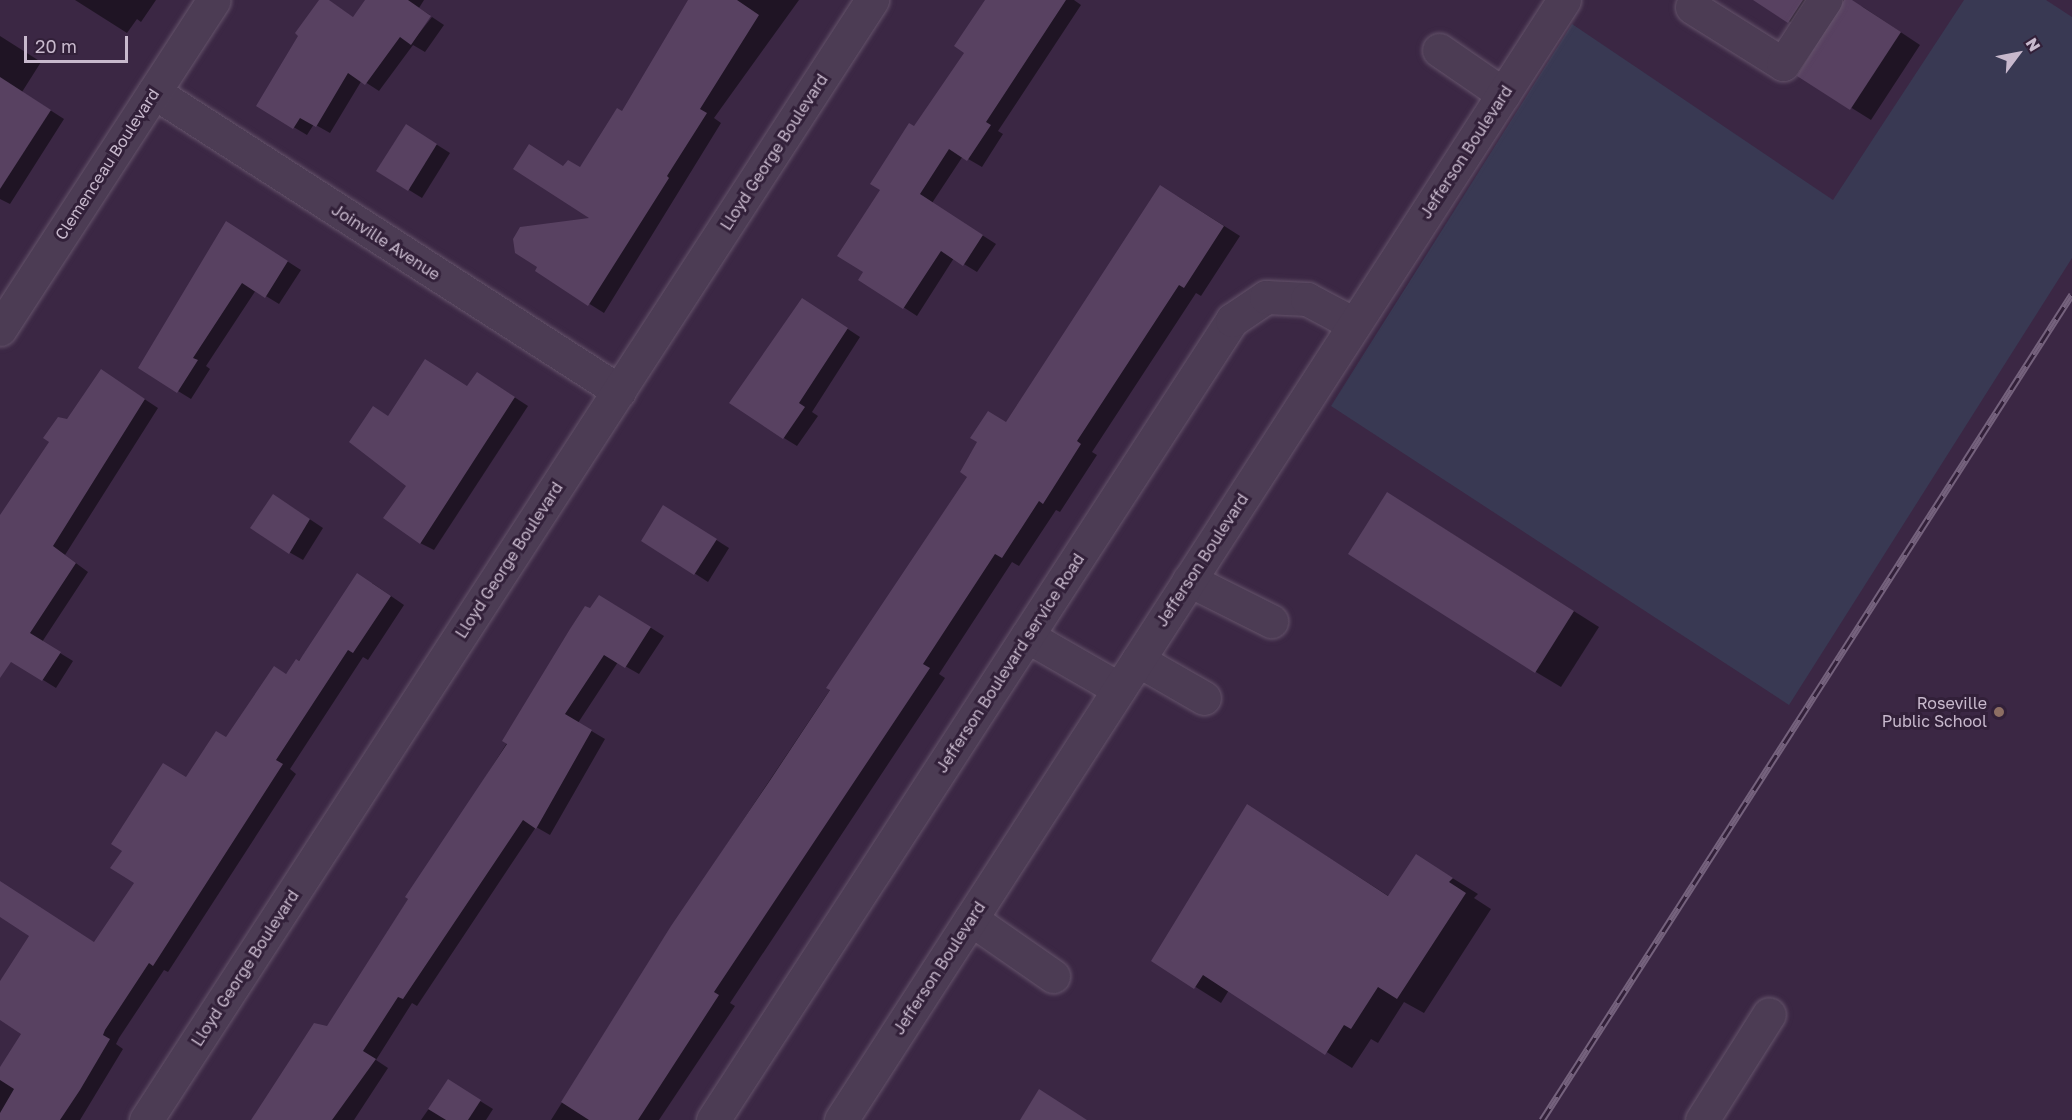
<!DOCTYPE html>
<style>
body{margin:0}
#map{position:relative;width:2072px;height:1120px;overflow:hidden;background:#3b2744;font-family:"Golos Text",sans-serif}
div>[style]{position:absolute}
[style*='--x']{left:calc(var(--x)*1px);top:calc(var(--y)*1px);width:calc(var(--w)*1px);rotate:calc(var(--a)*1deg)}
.green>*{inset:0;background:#393953}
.shadow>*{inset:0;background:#0007}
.building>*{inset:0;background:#584161}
.roads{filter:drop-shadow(0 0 2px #65546b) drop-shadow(0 0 2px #65546b)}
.minor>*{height:33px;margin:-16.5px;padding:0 16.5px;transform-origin:16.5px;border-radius:16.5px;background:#4c3c54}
.rail>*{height:7px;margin-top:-3.5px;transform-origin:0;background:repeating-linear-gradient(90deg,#322039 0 14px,#75627d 0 28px);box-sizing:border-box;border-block:2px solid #75627d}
.dots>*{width:16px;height:16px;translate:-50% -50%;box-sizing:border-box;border:3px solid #322039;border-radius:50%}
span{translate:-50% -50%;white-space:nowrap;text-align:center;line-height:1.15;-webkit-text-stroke:6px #322039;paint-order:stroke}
.street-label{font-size:16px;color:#c8b9cd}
.poi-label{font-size:16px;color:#c8b9cd}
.right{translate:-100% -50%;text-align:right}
.north{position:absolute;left:1988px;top:24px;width:60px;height:60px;-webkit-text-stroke:4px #322039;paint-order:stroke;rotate:58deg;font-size:16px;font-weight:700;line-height:24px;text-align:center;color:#c8b9cd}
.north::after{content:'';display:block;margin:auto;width:21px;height:27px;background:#c8b9cd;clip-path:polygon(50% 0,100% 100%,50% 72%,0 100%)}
.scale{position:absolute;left:24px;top:36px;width:104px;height:27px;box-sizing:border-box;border:3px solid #c8b9cd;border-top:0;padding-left:8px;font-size:18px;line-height:21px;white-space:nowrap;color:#c8b9cd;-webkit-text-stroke:4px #322039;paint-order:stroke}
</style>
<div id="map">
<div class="green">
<i style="clip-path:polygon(1964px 0,2046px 0,2072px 17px,2072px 258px,1789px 705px,1331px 406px,1572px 24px,1833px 200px)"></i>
</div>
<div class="shadow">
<i style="clip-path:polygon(75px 0,156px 0,141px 22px,137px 19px,127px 33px)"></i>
<i style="clip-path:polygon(321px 0,328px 0,354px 18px,367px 0,424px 0,419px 8px,430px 15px,409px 46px,432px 17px,444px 25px,425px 52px,413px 45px,379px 91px,362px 80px,330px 133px,314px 124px,307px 135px,258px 106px)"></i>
<i style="clip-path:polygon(689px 0,799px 0,714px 118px,721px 123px,604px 313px,537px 271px,594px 219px,564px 168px,581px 169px,623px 113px)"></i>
<i style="clip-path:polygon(986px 0,1074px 0,1081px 5px,998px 131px,1003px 134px,982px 167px,963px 156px,932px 203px,996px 244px,977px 272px,954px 258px,917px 316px,860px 279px,865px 272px,882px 189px,915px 128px,966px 52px)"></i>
<i style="clip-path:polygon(1756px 0,1811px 0,1795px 25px)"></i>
<i style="clip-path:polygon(1843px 0,1863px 7px,1920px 45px,1871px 120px,1799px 75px,1842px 11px)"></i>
<i style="clip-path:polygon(0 36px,41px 62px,22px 92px,64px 119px,10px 204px,0 199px)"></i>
<i style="clip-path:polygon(420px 134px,450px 153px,422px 198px,409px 190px)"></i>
<i style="clip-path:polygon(1177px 196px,1240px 236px,1201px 296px,1196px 293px,1092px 452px,1097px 455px,1060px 512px,1056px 510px,1019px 566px,1012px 562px,939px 674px,945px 678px,730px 1003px,735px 1006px,659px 1120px,551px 1120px,672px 927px,1007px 424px)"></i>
<i style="clip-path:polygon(240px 231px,301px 270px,279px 304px,256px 290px,206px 366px,210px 369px,191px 399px,178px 391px)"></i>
<i style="clip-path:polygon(816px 308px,860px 337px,812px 412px,818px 416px,797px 446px,784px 438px)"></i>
<i style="clip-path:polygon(102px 371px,158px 408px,65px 555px,88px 572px,42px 642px,73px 661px,56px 688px,0 653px,0 518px)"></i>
<i style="clip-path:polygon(491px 382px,528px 406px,434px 550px,420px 543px,408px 485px,468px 388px)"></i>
<i style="clip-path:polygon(287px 504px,323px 528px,303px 560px,289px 552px)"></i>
<i style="clip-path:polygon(1413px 509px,1599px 627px,1561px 687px,1536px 672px)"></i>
<i style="clip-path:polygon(677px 515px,729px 548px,708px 582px,643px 540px)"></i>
<i style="clip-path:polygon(372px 583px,404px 605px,368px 660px,363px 657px,290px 769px,296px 774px,168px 972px,164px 970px,119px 1038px,116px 1044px,123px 1049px,80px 1120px,0 1120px,0 1070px,23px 1034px,0 1018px,0 983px,31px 936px,0 915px,0 885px,95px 943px,136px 883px,187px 779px)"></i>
<i style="clip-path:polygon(613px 604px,664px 636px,639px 674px,618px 662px,578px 723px,605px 739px,550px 835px,536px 827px,417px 1006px,412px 1003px,376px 1060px,388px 1068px,354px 1120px,259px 1120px,327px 1028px,591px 610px)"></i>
<i style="clip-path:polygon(1248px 806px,1390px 897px,1417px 856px,1478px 894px,1474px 898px,1491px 909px,1424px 1013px,1404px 1002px,1378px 1043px,1371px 1039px,1352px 1068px,1229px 990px,1221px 1003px,1153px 960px)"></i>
<i style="clip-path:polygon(448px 1081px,493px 1109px,486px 1120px,421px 1120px)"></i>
</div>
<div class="building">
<i style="clip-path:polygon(319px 0,329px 0,353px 17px,365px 0,408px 0,431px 16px,411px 45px,400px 37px,365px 85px,348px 73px,316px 127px,300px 118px,293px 129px,256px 106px,298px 36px,295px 33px)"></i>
<i style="clip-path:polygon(688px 0,737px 0,759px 15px,700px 109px,707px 113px,667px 176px,669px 178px,588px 306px,535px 271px,537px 267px,515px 253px,513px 239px,520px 227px,589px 218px,513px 169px,529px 144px,563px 166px,568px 160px,580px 167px,617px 108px,622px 111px)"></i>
<i style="clip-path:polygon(985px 0,1066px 0,986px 122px,991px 125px,967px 161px,949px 149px,920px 194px,983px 235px,963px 266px,941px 251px,903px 309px,858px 280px,863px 272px,837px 256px,880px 190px,870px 184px,909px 123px,914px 126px,964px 53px,954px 46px)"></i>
<i style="clip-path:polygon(1753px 0,1803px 0,1788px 23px)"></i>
<i style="clip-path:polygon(1844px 0,1852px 0,1901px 32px,1850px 110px,1797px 76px)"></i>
<i style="clip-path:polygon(0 77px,51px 110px,0 189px)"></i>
<i style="clip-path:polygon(406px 124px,437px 144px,408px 191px,376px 171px)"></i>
<i style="clip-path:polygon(1160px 185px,1224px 226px,1184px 288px,1179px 285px,1077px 441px,1081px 444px,1043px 504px,1039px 501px,1002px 558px,995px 554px,923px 664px,930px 668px,714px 992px,719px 995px,638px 1120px,589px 1120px,561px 1102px,671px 926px,771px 779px,830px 690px,826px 688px,967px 477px,960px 472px,977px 442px,970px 438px,988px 411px,1006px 422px)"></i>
<i style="clip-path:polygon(226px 221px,288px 261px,265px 298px,242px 283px,193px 358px,198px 360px,177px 393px,138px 368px)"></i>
<i style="clip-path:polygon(802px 298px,848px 328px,799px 403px,805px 407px,783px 439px,729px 403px)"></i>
<i style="clip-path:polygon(425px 359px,467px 386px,477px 372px,515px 397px,420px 544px,383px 518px,406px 486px,349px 442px,373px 406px,388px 416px)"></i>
<i style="clip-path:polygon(101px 369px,145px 399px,53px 546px,76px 563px,30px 633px,61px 652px,42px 681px,11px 662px,0 678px,0 515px,49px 442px,43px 438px,58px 417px,67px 419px)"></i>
<i style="clip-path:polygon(1387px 492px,1574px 611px,1535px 673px,1348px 554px)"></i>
<i style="clip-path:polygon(273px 494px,310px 519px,289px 554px,250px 528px)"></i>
<i style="clip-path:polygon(663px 505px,717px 539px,694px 575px,641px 541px)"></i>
<i style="clip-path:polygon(357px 573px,391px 596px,353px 653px,348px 650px,276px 760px,283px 764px,153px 966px,149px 963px,105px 1030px,103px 1035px,110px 1039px,80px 1090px,60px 1120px,0 1120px,0 1113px,14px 1089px,0 1080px,0 1067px,21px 1034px,0 1020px,0 981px,29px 936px,0 917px,0 881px,94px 942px,134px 883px,110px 868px,122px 851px,111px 844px,163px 763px,186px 777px,216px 731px,226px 737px,274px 666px,286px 674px,296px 659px,299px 661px)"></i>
<i style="clip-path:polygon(599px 595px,651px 627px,625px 668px,604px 655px,565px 714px,592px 730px,536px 829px,523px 820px,403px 999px,398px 997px,363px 1051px,376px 1059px,332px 1120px,251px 1120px,314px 1023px,327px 1026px,408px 899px,405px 897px,507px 744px,502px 741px,570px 629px,585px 606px,590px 608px)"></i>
<i style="clip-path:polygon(1247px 804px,1388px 896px,1416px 854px,1453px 878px,1449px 882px,1466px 893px,1397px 999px,1378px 987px,1351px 1029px,1344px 1025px,1325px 1055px,1203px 975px,1194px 989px,1151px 961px)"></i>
<i style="clip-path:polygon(448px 1079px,481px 1100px,468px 1120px,446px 1120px,428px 1109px)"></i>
<i style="clip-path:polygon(1039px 1089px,1087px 1120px,1020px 1120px)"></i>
</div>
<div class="roads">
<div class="minor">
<i style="--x:1692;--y:7;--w:107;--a:32.1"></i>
<i style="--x:1783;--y:64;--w:77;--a:-56.7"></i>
<i style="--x:1439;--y:50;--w:78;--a:34.5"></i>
<i style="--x:154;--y:92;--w:553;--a:32.74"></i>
<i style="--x:0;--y:329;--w:392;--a:-57"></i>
<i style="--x:1189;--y:580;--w:92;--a:26.6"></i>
<i style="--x:1027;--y:636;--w:106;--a:29.9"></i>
<i style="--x:1138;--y:660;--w:76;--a:29.9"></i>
<i style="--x:971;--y:919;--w:100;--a:34.8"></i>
<i style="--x:146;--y:1120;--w:1335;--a:-57.05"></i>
<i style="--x:713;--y:1120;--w:954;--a:-57.03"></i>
<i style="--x:1232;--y:320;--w:41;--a:-34.1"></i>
<i style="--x:1266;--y:297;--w:41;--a:2.8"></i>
<i style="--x:1307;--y:299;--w:53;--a:28"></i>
<i style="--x:841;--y:1120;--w:1333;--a:-57.16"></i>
<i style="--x:1702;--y:1120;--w:125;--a:-57.7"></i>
</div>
</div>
<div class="rail">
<i style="--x:1542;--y:1120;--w:981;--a:-57.31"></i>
</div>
<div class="dots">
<i style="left:1999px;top:712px;background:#8d6e63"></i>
</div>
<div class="street-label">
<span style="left:774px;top:152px;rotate:-57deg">Lloyd George Boulevard</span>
<span style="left:1466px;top:152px;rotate:-57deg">Jefferson Boulevard</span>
<span style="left:107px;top:164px;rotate:-57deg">Clemenceau Boulevard</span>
<span style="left:386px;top:242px;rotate:33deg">Joinville Avenue</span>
<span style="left:509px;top:560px;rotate:-57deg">Lloyd George Boulevard</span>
<span style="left:1202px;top:560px;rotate:-57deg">Jefferson Boulevard</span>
<span style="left:1010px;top:663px;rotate:-57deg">Jefferson Boulevard service Road</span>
<span style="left:245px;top:968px;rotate:-57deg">Lloyd George Boulevard</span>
<span style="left:939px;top:968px;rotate:-57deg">Jefferson Boulevard</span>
</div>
<div class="poi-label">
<span class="right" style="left:1987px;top:712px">Roseville<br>Public School</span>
</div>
<div class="north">N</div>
<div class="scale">20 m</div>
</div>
